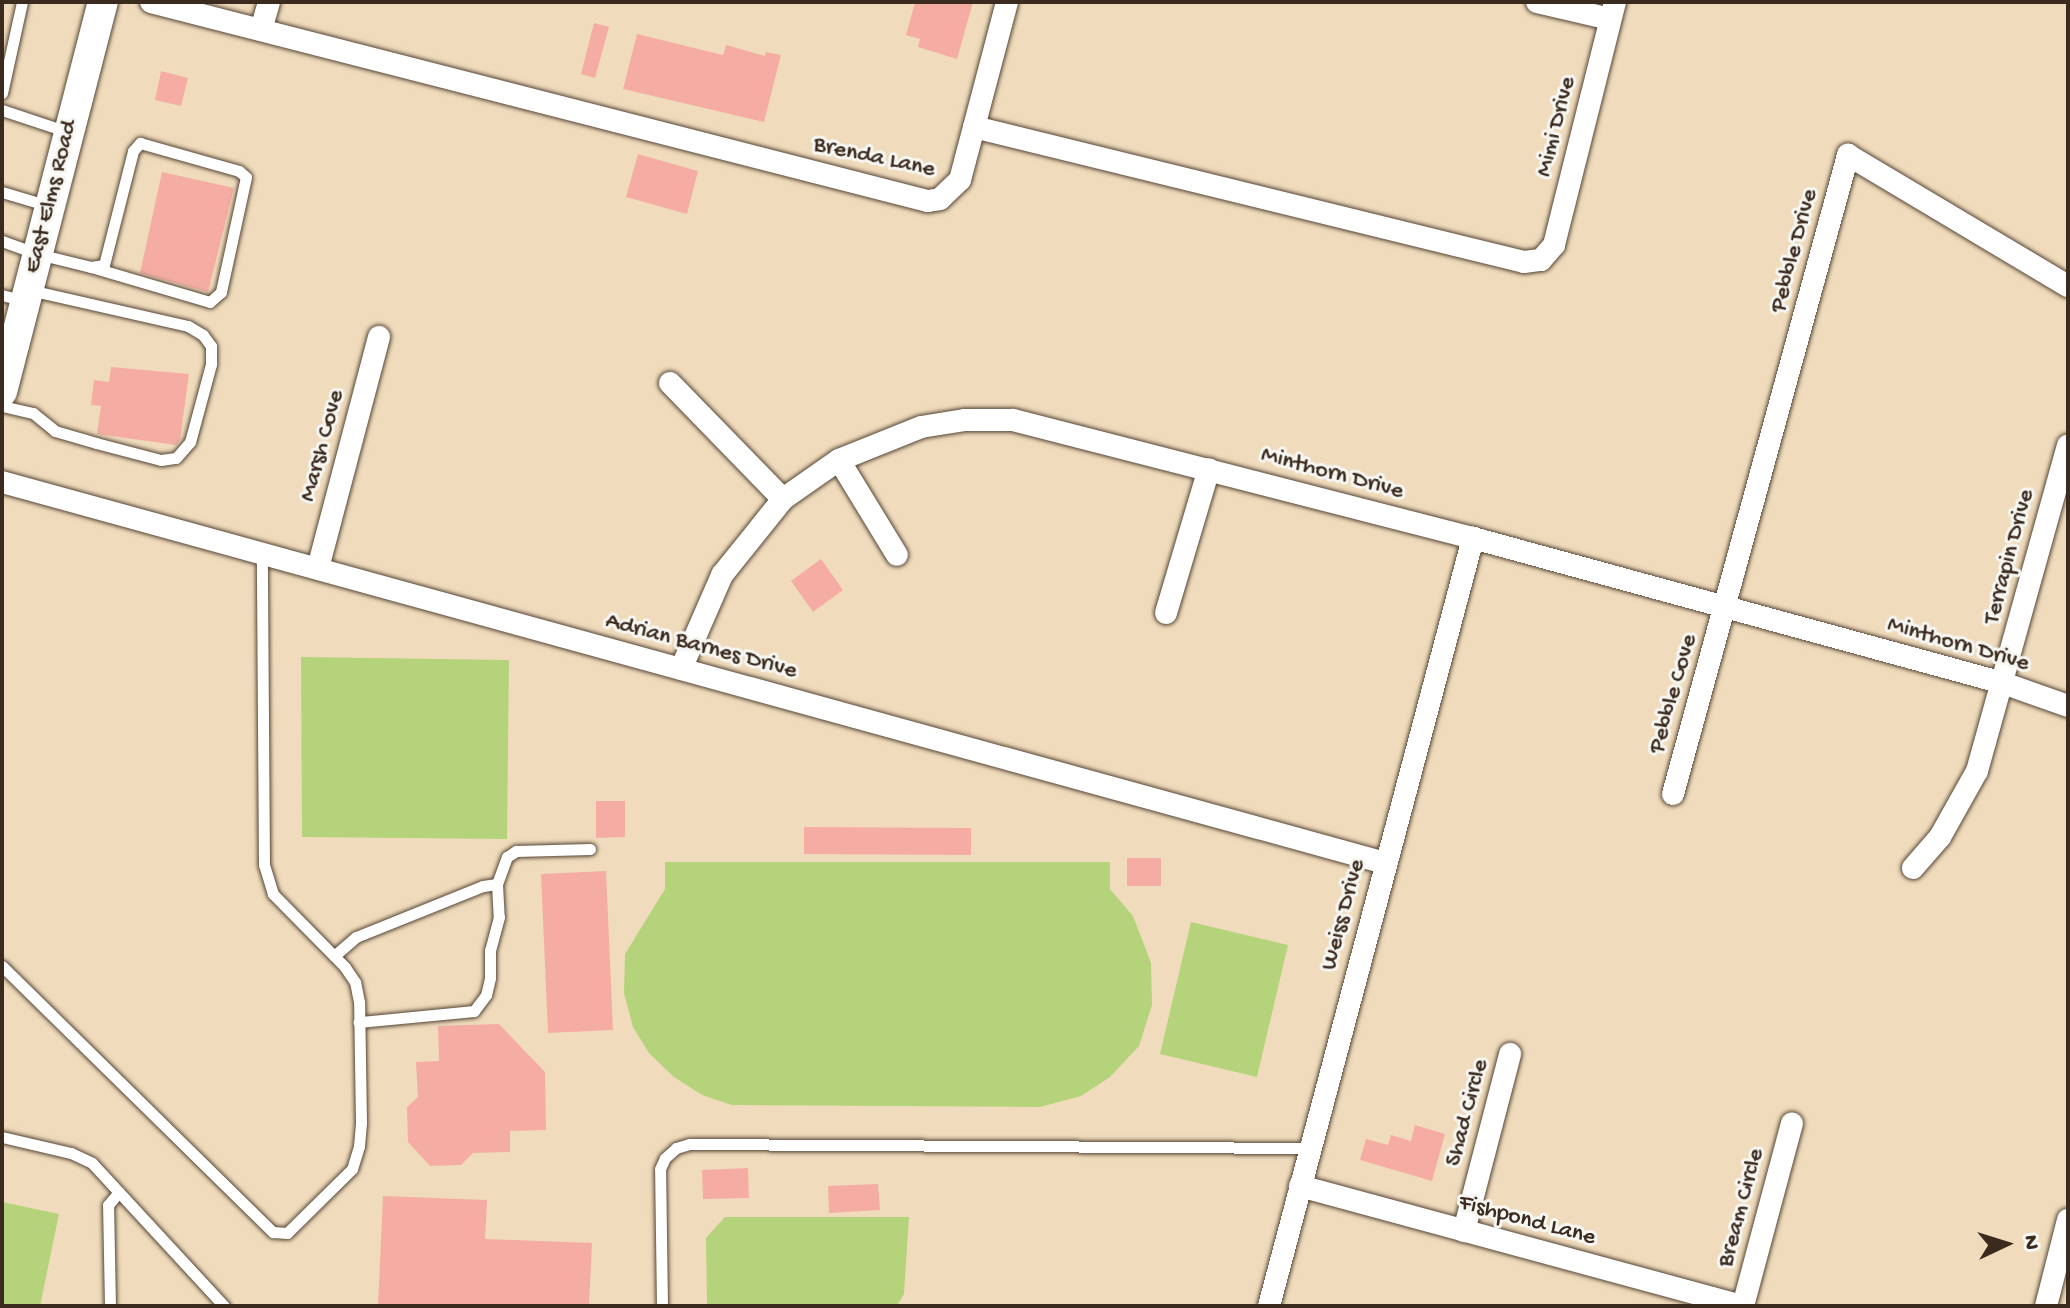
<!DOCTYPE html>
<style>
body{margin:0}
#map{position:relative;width:2070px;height:1308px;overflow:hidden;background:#f0dcbc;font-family:"Gochi Hand",sans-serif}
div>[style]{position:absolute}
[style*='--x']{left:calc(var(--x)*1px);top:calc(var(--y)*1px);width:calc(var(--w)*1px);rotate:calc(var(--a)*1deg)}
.green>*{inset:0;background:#b5d37a}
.building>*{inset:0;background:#f5ada3}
.roads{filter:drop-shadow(0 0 2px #564536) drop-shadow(0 0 2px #564536)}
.lane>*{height:11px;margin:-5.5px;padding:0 5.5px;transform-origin:5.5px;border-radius:5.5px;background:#fff}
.street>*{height:22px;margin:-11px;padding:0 11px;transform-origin:11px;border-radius:11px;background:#fff}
.secondary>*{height:30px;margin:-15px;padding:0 15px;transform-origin:15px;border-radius:15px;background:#fff}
span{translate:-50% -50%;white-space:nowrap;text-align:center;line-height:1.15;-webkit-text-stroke:6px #f6f6f2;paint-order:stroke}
.street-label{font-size:24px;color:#3b2a1e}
.frame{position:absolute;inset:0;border:4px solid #3b2a1e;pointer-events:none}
.north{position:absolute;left:1966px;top:1204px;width:80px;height:80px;-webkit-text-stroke:6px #f6f6f2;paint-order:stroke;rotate:86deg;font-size:22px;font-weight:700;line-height:32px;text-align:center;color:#3b2a1e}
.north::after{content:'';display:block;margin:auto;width:28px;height:36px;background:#3b2a1e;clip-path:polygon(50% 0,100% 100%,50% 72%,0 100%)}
</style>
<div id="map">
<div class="green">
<i style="clip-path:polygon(301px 657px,509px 660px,507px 839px,302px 837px)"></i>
<i style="clip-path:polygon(665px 862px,1110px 862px,1110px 889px,1133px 916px,1151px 963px,1152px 1005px,1139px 1046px,1110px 1077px,1081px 1096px,1040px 1107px,732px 1105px,702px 1095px,674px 1077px,649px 1053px,633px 1027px,624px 993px,625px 954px,665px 889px)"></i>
<i style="clip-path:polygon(1191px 922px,1288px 945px,1257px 1077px,1160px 1054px)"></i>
<i style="clip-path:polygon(2px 1202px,59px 1214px,40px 1306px,2px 1306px)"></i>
<i style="clip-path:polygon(725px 1217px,909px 1217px,904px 1294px,897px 1306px,707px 1306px,706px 1238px)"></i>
</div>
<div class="building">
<i style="clip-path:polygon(915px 2px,973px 2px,957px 59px,918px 47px,920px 39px,906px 35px)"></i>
<i style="clip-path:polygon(594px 23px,609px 27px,595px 78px,581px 74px)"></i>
<i style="clip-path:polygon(637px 34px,723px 55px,726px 45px,765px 56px,766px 52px,781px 55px,764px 122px,623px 89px)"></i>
<i style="clip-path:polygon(161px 71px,188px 78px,181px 106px,155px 100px)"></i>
<i style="clip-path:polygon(638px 154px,698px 171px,687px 214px,626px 197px)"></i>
<i style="clip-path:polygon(162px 172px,234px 188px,208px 292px,140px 273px)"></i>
<i style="clip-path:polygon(111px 367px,189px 374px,180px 440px,176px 445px,97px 434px,101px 406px,91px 405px,94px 380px,109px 382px)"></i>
<i style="clip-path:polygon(821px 559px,843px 590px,813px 612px,791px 581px)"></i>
<i style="clip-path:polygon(596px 801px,625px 801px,625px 837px,596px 838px)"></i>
<i style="clip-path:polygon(804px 827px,971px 828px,971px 855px,804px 854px)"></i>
<i style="clip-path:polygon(1127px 858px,1161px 858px,1161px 886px,1127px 886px)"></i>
<i style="clip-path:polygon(606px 871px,613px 1030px,548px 1033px,541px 874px)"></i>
<i style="clip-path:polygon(499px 1024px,545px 1072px,546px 1130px,510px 1131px,510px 1152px,473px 1153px,461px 1165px,430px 1166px,408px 1142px,407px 1107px,418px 1097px,416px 1062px,439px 1061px,438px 1026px)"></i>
<i style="clip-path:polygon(1415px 1125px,1445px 1134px,1432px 1181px,1360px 1160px,1366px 1139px,1388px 1145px,1391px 1135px,1411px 1141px)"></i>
<i style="clip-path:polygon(748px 1168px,749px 1198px,703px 1199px,702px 1170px)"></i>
<i style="clip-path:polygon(878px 1184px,880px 1210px,829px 1213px,828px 1186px)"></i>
<i style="clip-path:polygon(383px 1196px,487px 1200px,485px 1239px,592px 1243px,589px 1306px,378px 1306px)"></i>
</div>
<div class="roads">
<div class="lane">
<i style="--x:2;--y:93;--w:93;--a:-77.6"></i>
<i style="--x:2;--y:110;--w:70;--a:18.4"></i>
<i style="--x:2;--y:192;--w:49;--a:16.6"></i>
<i style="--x:2;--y:241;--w:38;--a:20"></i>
<i style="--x:38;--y:254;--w:55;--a:13.8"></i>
<i style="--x:91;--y:267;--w:13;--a:-9"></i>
<i style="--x:104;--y:265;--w:118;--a:-75.7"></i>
<i style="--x:133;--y:151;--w:11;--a:-49"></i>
<i style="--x:140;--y:143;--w:103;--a:15.8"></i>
<i style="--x:239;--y:171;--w:9;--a:41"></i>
<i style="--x:246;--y:177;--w:118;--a:102.3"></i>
<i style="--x:221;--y:292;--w:15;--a:138"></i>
<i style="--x:210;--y:302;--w:124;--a:-163.6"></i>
<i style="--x:2;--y:295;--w:24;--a:15"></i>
<i style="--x:2;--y:406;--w:32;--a:13"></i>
<i style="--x:33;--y:413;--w:28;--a:39"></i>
<i style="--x:55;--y:431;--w:43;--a:16.3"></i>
<i style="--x:96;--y:443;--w:67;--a:14.7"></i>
<i style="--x:161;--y:460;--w:15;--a:-8"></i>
<i style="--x:176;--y:458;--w:21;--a:-49"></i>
<i style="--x:190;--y:442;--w:81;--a:-74.9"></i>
<i style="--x:211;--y:364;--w:18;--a:-90"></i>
<i style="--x:211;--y:346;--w:14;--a:-126"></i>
<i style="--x:203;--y:335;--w:17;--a:-149"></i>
<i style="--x:188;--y:326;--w:163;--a:-167.2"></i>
<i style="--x:497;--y:884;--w:29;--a:-70"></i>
<i style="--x:507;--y:857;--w:11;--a:-34"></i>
<i style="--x:516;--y:851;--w:74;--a:-1.5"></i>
<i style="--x:334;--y:956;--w:29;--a:-41"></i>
<i style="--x:356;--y:937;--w:137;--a:-21.9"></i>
<i style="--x:483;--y:886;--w:14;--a:-8"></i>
<i style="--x:497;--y:884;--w:33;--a:87"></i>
<i style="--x:499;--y:917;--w:34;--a:105"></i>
<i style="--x:490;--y:950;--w:28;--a:90"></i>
<i style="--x:490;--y:978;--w:17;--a:103"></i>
<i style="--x:486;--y:995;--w:20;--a:127"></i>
<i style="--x:474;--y:1011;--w:116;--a:174.5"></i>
<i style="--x:2;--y:966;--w:380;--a:44.5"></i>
<i style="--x:273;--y:1232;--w:14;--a:4"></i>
<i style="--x:287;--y:1233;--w:91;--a:-44.6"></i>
<i style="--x:352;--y:1169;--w:24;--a:-73"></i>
<i style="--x:359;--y:1146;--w:23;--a:-85"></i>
<i style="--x:361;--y:1123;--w:121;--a:-90.9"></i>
<i style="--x:359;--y:1002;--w:20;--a:-101"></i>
<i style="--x:355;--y:982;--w:18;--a:-124"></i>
<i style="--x:345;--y:967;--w:103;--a:-134.6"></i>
<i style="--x:273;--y:894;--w:30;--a:-107"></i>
<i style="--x:264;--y:865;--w:312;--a:-90.4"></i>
<i style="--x:2;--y:1137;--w:71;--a:13.1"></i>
<i style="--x:71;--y:1153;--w:23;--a:25"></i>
<i style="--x:92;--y:1163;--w:195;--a:47.3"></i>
<i style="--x:110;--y:1306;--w:101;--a:-91.1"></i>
<i style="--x:108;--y:1205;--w:17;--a:-50"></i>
<i style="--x:662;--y:1306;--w:137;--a:-90.8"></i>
<i style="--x:660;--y:1169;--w:12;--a:-66"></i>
<i style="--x:665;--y:1158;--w:15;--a:-42"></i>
<i style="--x:676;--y:1148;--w:14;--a:-17"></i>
<i style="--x:689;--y:1144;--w:621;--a:0.37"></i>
</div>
<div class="street">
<i style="--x:151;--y:2;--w:802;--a:14.37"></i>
<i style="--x:928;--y:201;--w:12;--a:-9"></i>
<i style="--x:940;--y:199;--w:28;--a:-44"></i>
<i style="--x:960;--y:180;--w:184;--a:-75.2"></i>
<i style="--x:1537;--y:2;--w:75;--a:13.1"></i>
<i style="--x:261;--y:30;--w:29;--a:-74"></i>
<i style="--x:974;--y:127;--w:566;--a:13.79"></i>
<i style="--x:1524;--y:262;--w:17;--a:-7"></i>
<i style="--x:1541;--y:260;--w:20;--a:-49"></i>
<i style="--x:1554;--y:245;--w:251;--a:-75.9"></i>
<i style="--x:670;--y:383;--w:162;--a:45.8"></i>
<i style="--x:839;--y:460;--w:111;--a:58.6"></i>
<i style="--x:2;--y:482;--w:1435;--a:15.4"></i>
<i style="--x:318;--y:568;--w:239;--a:-75.2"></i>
<i style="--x:1166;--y:613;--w:150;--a:-73.4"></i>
<i style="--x:681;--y:669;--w:103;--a:-66.4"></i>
<i style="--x:722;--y:575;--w:97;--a:-51.2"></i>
<i style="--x:783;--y:499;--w:68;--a:-34.9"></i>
<i style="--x:839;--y:460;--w:88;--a:-21.9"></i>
<i style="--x:921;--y:427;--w:45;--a:-9"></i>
<i style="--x:965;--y:420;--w:48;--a:0"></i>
<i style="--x:1013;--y:420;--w:475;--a:14.4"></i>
<i style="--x:1473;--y:538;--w:549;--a:15.3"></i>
<i style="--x:2003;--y:683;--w:69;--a:19.5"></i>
<i style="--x:1673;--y:794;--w:663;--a:-74.68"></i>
<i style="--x:1848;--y:155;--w:256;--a:30.8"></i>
<i style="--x:1913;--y:868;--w:41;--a:-48.9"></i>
<i style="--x:1940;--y:837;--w:76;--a:-60.7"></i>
<i style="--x:1977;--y:771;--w:338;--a:-74.4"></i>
<i style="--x:1300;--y:1186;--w:457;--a:15.2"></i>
<i style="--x:1464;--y:1231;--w:183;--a:-75.4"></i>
<i style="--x:1269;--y:1306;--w:795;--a:-75.12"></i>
<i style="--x:1743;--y:1306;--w:189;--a:-75"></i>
<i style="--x:2046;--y:1306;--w:89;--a:-75.7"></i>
</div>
<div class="secondary">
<i style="--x:2;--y:392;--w:403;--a:-75.5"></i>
</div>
</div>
<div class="street-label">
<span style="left:1557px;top:127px;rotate:-76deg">Mimi Drive</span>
<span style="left:874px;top:158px;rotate:12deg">Brenda Lane</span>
<span style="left:52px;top:197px;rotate:-76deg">East Elms Road</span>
<span style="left:1795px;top:251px;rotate:-75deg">Pebble Drive</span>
<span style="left:323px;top:446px;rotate:-75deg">Marsh Cove</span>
<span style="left:1332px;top:474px;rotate:15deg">Minthorn Drive</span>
<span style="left:2010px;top:557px;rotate:-75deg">Terrapin Drive</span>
<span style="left:1958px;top:645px;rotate:16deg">Minthorn Drive</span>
<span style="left:701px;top:647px;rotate:15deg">Adrian Barnes Drive</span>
<span style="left:1674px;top:694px;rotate:-74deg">Pebble Cove</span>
<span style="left:1344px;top:915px;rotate:-75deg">Weiss Drive</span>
<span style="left:1468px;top:1113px;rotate:-75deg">Shad Circle</span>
<span style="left:1742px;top:1208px;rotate:-75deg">Bream Circle</span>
<span style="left:1527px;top:1221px;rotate:15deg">Fishpond Lane</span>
</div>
<div class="frame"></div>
<div class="north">N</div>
</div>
